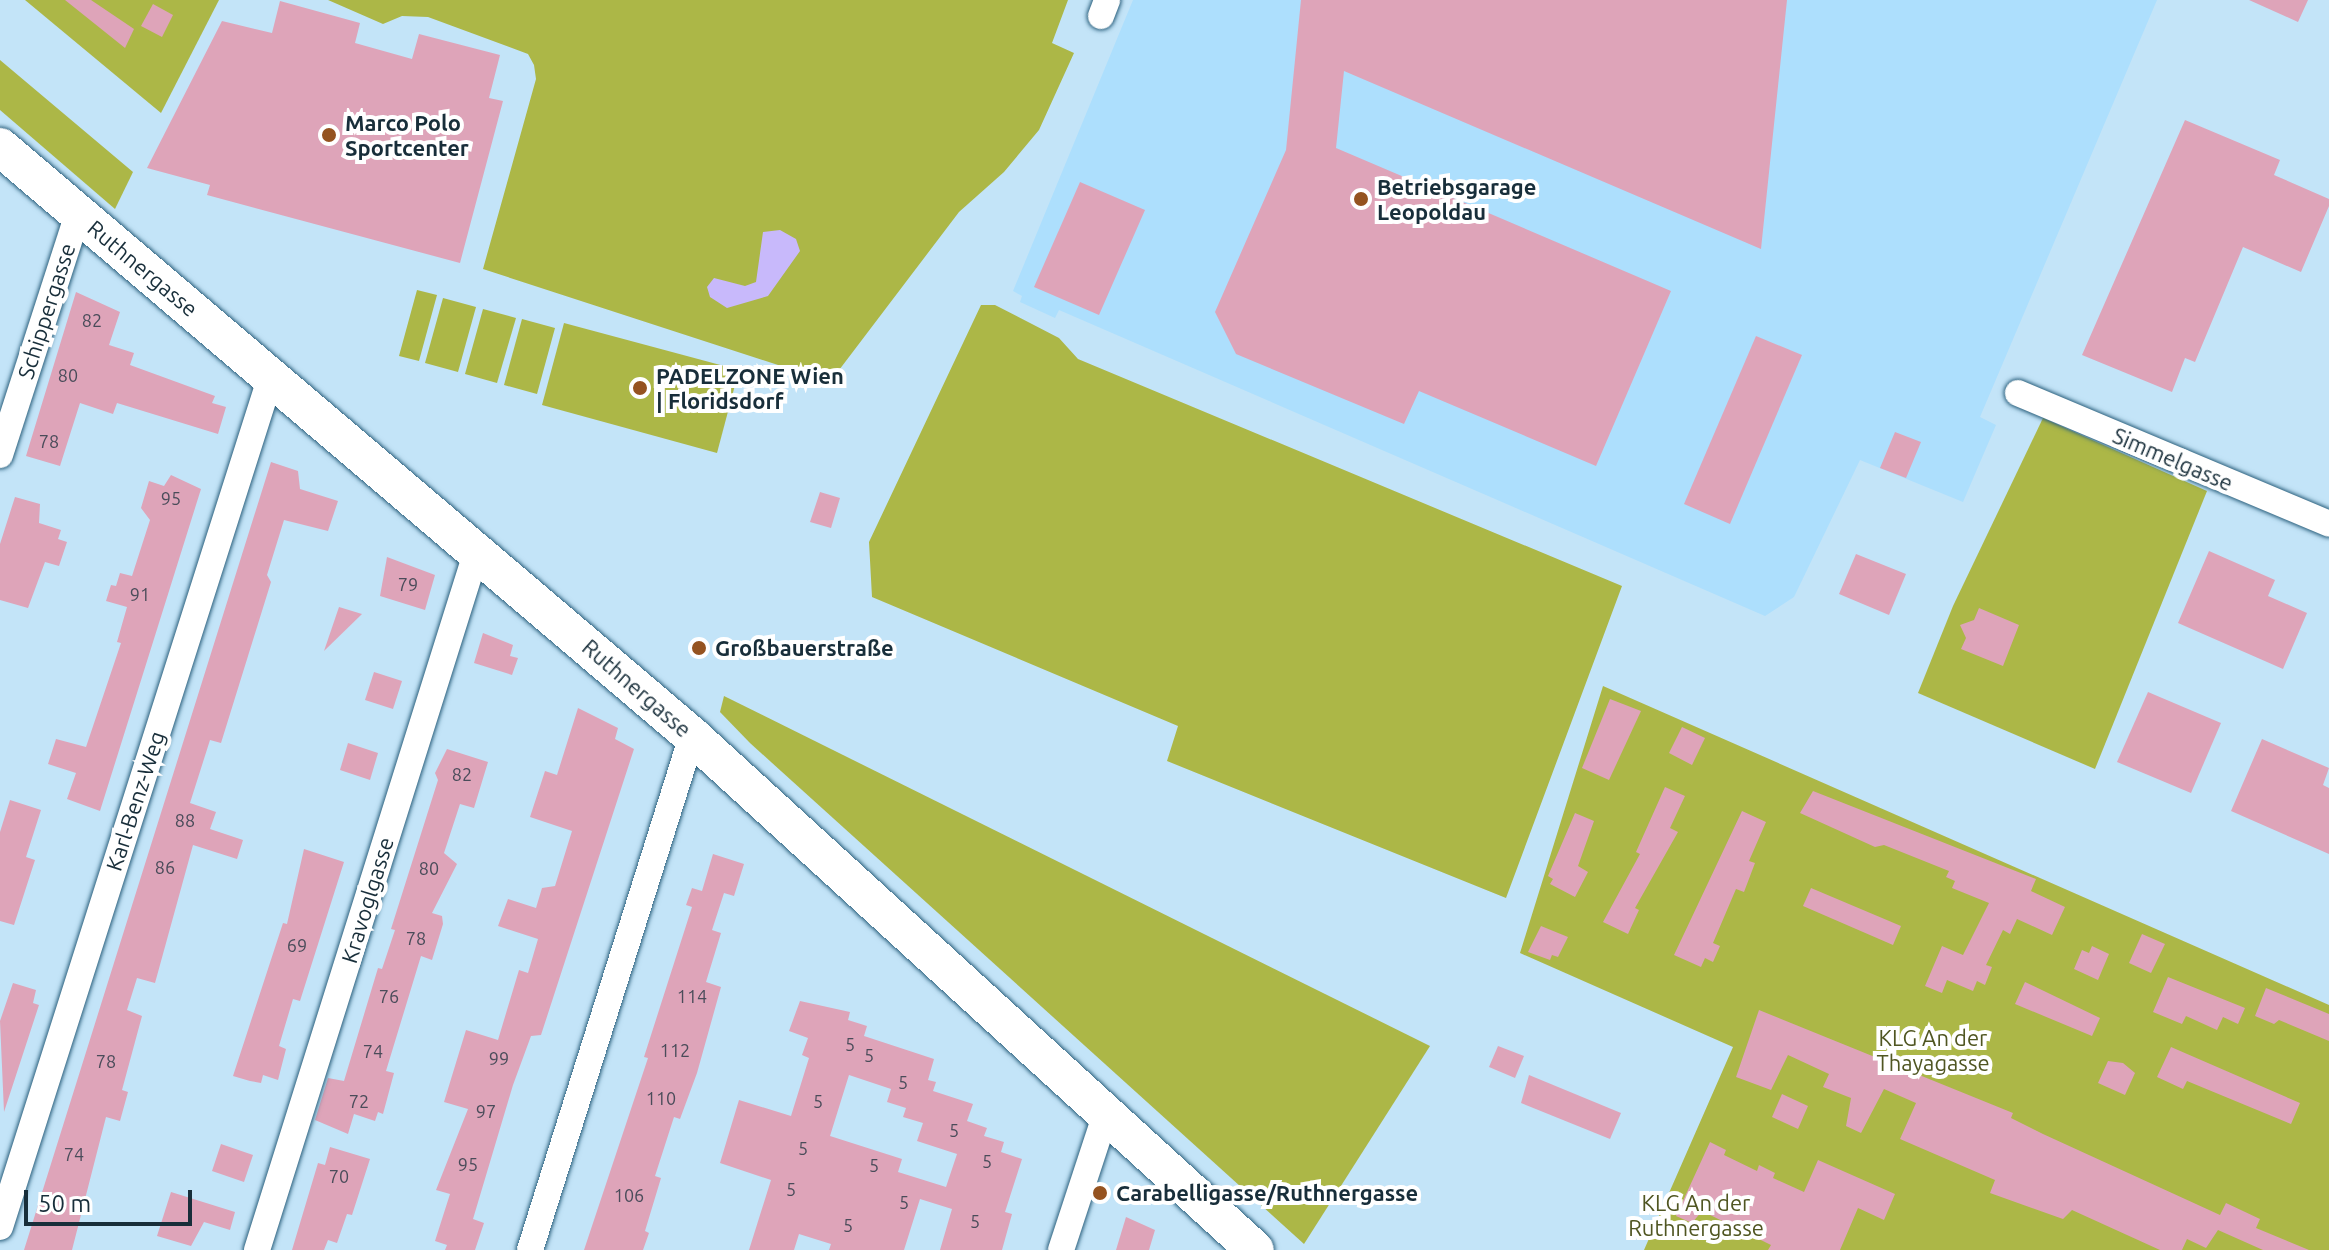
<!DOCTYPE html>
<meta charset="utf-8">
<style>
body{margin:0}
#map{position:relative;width:2329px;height:1250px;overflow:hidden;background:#c3e4f8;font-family:Ubuntu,sans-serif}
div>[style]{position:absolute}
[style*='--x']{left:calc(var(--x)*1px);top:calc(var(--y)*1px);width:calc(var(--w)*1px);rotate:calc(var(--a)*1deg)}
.built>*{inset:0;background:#addffd}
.green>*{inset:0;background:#acb747}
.water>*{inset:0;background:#c8b9fb}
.building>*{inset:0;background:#dea4b9}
.roads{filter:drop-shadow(0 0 2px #2b607d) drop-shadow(0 0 2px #2b607d)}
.street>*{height:26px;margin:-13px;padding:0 13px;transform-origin:13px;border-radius:13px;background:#fff}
.secondary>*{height:38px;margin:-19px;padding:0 19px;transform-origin:19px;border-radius:19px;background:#fff}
.dots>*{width:22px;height:22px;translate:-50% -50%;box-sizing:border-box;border:4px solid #fff;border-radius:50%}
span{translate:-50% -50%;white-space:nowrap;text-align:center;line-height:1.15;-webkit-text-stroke:8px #fff;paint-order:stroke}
.number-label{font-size:18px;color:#4a4c5a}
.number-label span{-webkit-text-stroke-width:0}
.poi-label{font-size:22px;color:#182e3a;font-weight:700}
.left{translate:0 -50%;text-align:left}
.street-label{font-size:22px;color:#182e3a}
.park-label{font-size:22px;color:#505622}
.scale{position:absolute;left:24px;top:1190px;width:168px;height:36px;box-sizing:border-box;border:4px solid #182e3a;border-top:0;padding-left:10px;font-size:24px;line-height:28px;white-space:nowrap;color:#182e3a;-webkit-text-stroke:6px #fff;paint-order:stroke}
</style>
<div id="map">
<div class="built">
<i style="clip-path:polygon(1133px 0,2157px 0,1980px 417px,1996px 425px,1963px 502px,1860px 460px,1794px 597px,1765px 616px,1059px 310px,1055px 318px,1020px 302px,1022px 296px,1013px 291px)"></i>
</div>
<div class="green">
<i style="clip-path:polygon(25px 0,219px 0,161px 113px)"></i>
<i style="clip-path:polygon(328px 0,1068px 0,1052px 43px,1074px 53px,1039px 130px,1004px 172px,959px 212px,830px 382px,483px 269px,536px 79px,534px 65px,528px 54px,428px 17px,402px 16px,383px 24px)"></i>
<i style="clip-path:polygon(0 60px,133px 172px,115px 209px,0 110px)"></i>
<i style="clip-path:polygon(417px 290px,437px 295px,419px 361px,399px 356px)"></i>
<i style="clip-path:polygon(443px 298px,476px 307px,458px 372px,425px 363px)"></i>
<i style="clip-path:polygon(981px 305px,995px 305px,1059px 338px,1078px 359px,1622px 586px,1506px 898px,1167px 761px,1178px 726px,872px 597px,869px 542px)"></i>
<i style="clip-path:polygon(483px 309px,516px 318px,497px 383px,465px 374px)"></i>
<i style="clip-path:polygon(522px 319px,555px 328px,537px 394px,504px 385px)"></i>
<i style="clip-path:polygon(564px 323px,739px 370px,717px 453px,542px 405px)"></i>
<i style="clip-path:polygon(2043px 418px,2207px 491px,2095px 769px,1918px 693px,1953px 606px)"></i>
<i style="clip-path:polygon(1603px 686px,2329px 1005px,2329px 1250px,1644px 1250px,1733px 1047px,1520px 953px)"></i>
<i style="clip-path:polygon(724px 696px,1430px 1046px,1304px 1244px,750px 743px,720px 712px)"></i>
</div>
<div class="water">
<i style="clip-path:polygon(780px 230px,796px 239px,800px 251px,768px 296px,727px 308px,710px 297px,707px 287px,714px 278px,745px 286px,756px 282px,763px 232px)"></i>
</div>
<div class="building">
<i style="clip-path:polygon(65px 0,91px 0,134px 29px,125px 48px)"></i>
<i style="clip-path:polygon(1301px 0,1787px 0,1761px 249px,1344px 71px,1336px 148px,1671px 291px,1596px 466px,1419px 391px,1404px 424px,1236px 354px,1215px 312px,1286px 150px)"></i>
<i style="clip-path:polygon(2249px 0,2308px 0,2298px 22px)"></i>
<i style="clip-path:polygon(280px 1px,360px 23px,355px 43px,412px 59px,419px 34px,500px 55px,489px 98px,503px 101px,460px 263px,207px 195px,210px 185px,147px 168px,222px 21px,272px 33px)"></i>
<i style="clip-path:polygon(153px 4px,173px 15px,162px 37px,141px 26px)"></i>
<i style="clip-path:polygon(2185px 120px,2280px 160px,2274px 175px,2329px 199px,2329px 206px,2301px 272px,2243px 247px,2195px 362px,2185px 358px,2172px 392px,2082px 355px)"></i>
<i style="clip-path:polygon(1080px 182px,1145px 210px,1099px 315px,1034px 287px)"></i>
<i style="clip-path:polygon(76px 292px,120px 312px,109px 345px,134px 353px,130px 365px,215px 396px,212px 403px,226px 407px,218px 434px,117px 403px,113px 414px,80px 403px,60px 466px,26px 456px)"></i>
<i style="clip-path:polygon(1756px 336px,1802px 355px,1730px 524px,1684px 504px)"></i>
<i style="clip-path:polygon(1895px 432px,1921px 442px,1906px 478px,1880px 468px)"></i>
<i style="clip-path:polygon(271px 462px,298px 471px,300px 489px,338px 501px,328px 531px,284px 520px,267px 575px,271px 582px,221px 743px,210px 740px,190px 803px,216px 812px,210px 829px,243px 840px,237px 859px,193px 845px,155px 983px,137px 978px,127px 1010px,142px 1016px,122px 1090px,128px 1092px,120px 1121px,106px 1117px,72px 1250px,24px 1250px)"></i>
<i style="clip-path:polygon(171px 475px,201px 489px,100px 811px,67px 799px,76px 773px,48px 764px,56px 739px,86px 747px,121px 643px,117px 642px,127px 607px,106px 601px,111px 585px,116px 586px,120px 573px,132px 576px,150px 520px,141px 508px,149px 481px,164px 486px)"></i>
<i style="clip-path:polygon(820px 492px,840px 498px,831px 528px,810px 522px)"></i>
<i style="clip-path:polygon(15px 497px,40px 504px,39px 523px,61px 530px,58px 539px,67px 542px,59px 566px,45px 562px,28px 608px,0 600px,0 544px)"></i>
<i style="clip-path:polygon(2209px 551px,2275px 580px,2268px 596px,2307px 613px,2283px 669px,2178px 623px)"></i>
<i style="clip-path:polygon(1856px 554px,1906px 574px,1889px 615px,1839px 594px)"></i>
<i style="clip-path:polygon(387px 557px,435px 575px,425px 610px,380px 596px)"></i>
<i style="clip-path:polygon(339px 607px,362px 614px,324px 651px)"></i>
<i style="clip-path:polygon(1979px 608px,2019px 625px,2003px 666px,1961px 649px,1966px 638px,1960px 625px,1974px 620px)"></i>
<i style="clip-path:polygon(483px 633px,513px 645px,510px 656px,518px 658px,512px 675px,474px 663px)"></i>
<i style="clip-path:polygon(374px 672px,402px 681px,393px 709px,365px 700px)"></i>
<i style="clip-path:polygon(2148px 692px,2221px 723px,2191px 793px,2117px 762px)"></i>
<i style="clip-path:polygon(1610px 699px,1641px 711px,1609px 780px,1582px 768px)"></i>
<i style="clip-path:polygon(578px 708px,618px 728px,615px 739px,634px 749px,541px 1035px,531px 1036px,513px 1085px,473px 1219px,484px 1223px,475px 1250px,445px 1250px,447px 1245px,435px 1241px,450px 1194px,436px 1190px,468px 1109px,444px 1102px,466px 1030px,498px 1040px,519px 970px,528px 973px,538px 939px,498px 926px,508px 899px,536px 908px,542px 888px,555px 886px,572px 831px,530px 817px,545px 771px,557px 775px)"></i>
<i style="clip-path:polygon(1682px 727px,1705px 738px,1692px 765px,1669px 753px)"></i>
<i style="clip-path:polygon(2262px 739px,2329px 768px,2323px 785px,2329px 788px,2329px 854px,2231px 811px)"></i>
<i style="clip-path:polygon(348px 743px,378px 753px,370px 780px,340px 770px)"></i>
<i style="clip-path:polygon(447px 749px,488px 762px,474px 808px,460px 804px,444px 853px,457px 864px,432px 913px,442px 916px,443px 924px,432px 960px,421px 956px,386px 1071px,394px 1073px,383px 1114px,378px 1112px,375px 1121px,354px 1114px,348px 1134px,315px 1120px,328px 1078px,344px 1081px,378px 968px,382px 969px,395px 930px,391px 929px,438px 780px,435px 773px)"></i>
<i style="clip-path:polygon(1665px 787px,1685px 796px,1670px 828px,1678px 832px,1635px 908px,1639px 910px,1628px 934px,1603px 922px,1640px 854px,1636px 852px)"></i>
<i style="clip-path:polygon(1813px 791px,2036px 879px,2031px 891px,2065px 907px,2052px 935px,2017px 919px,2010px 934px,2003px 930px,1986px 965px,1992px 967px,1985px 985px,1977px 981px,1973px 991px,1947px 980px,1942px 993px,1925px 986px,1942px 946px,1963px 955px,1989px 903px,1952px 888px,1955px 881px,1946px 877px,1949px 871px,1884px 845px,1875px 847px,1800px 813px)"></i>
<i style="clip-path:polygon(10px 800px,41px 810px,26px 857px,35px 860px,14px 925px,0 921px,0 832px)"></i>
<i style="clip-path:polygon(1742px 811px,1766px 822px,1749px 861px,1755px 863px,1744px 892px,1736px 889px,1713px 943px,1720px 946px,1713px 962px,1705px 958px,1701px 967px,1674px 955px)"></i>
<i style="clip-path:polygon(1575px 813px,1594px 821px,1578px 866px,1588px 872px,1575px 897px,1550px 884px,1553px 879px,1548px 876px)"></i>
<i style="clip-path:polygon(304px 849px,344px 862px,300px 1001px,293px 999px,279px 1046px,286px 1049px,278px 1080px,263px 1075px,261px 1083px,250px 1081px,233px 1076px,283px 923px,287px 924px)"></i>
<i style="clip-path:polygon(713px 854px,744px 864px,734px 896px,724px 893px,712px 930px,721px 933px,706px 982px,721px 987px,697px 1073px,680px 1119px,674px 1117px,655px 1176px,661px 1178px,645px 1231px,649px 1233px,643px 1250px,584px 1250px,648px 1058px,644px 1057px,692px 907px,686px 905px,692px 888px,702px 891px)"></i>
<i style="clip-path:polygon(1811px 888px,1901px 926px,1893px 945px,1803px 906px)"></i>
<i style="clip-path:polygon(1541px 926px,1568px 937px,1558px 957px,1552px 955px,1550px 960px,1528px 952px)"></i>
<i style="clip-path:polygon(2142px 934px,2165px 944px,2151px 973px,2129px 963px)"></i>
<i style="clip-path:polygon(2092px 946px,2109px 954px,2098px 980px,2074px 969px,2082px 950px,2089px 953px)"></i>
<i style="clip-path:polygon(2168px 977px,2245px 1008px,2238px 1024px,2223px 1017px,2217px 1030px,2186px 1016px,2182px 1024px,2153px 1012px)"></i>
<i style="clip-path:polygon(2025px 982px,2100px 1018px,2092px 1036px,2015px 1004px)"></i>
<i style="clip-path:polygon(13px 983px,36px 990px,33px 1003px,39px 1005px,4px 1112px,0 1021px)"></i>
<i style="clip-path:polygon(2266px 988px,2329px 1014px,2329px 1041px,2279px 1020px,2274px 1024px,2255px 1016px)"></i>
<i style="clip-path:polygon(evenodd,800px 1001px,850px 1012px,848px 1020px,867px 1026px,864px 1036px,934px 1059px,928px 1080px,936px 1082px,933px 1091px,973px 1104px,967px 1121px,987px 1128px,984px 1136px,1004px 1142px,1001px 1152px,1022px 1159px,1005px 1212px,1012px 1214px,1002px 1250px,940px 1250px,952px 1209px,920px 1199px,904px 1250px,829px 1250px,831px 1244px,799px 1234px,794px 1250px,749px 1250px,771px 1180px,720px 1163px,739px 1100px,791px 1116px,809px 1058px,802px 1055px,808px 1038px,789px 1031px,800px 1001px,849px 1075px,891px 1089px,887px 1102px,906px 1108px,903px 1117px,923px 1123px,917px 1141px,957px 1154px,946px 1187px,898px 1172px,902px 1159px,830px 1136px,849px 1075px)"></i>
<i style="clip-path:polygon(1759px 1010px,2013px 1113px,2011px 1118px,2043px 1134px,2220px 1215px,2226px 1203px,2260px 1219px,2256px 1228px,2309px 1250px,2263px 1250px,2218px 1230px,2206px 1248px,2187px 1239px,2182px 1250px,2160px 1250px,2072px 1210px,2063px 1219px,1990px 1193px,1995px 1180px,1900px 1139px,1916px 1103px,1884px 1089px,1861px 1133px,1846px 1126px,1851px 1098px,1823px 1087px,1829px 1074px,1788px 1055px,1771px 1090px,1736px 1077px)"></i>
<i style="clip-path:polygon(1498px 1046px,1524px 1056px,1515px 1078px,1489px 1067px)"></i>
<i style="clip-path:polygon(2171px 1047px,2300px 1103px,2291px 1124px,2187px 1081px,2183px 1089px,2157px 1077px)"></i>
<i style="clip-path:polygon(2108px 1061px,2123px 1063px,2135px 1073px,2125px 1095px,2098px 1083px)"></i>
<i style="clip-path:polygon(1529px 1075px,1621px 1113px,1610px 1139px,1521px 1103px)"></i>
<i style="clip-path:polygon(1782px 1094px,1808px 1106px,1798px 1129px,1772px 1117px)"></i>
<i style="clip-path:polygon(1710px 1142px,1726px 1150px,1724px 1155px,1757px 1171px,1759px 1165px,1775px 1173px,1773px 1178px,1804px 1192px,1818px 1160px,1895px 1194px,1884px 1220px,1858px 1208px,1840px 1250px,1768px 1250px,1771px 1245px,1702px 1211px,1692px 1223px,1676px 1216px)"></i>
<i style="clip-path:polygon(221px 1144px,253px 1155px,244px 1182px,212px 1171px)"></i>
<i style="clip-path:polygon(330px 1147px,370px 1159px,352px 1215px,347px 1214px,337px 1243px,328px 1240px,324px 1250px,292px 1250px,318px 1163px,325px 1165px)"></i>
<i style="clip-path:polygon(171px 1192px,235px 1212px,230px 1230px,204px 1222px,191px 1246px,157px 1236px)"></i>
<i style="clip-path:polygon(1126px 1217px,1155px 1230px,1149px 1250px,1116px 1250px)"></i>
</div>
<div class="roads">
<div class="street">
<i style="--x:1101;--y:16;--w:17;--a:-69"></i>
<i style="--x:2018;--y:393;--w:337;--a:22.8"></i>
<i style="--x:0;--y:455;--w:253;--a:-72.1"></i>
<i style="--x:0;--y:1227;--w:893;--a:-72.34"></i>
<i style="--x:257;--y:1250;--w:734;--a:-72.55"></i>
<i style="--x:530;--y:1250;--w:539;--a:-72.51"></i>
<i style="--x:1061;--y:1250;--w:144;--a:-71.8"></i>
</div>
<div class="secondary">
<i style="--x:0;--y:147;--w:909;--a:40.4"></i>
<i style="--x:692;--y:736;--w:762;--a:42.4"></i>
</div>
</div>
<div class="dots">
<i style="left:329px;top:135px;background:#955320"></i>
<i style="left:1361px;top:199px;background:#955320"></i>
<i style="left:640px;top:388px;background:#955320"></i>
<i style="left:699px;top:648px;background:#955320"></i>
<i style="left:1100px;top:1193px;background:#955320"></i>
</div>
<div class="number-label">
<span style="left:92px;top:320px">82</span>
<span style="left:68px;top:375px">80</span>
<span style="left:49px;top:441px">78</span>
<span style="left:171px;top:498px">95</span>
<span style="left:408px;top:584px">79</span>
<span style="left:140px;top:594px">91</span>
<span style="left:462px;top:774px">82</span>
<span style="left:185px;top:820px">88</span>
<span style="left:165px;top:867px">86</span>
<span style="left:429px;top:868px">80</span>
<span style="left:416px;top:938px">78</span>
<span style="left:297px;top:945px">69</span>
<span style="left:389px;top:996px">76</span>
<span style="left:692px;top:996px">114</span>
<span style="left:850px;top:1044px">5</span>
<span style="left:675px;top:1050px">112</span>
<span style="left:373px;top:1051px">74</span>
<span style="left:869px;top:1055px">5</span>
<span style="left:499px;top:1058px">99</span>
<span style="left:106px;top:1061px">78</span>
<span style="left:903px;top:1082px">5</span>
<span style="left:661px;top:1098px">110</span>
<span style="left:359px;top:1101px">72</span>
<span style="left:818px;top:1101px">5</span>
<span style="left:486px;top:1111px">97</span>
<span style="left:954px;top:1130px">5</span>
<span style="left:803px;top:1148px">5</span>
<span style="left:74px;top:1154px">74</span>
<span style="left:987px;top:1161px">5</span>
<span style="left:468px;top:1164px">95</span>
<span style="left:874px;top:1165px">5</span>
<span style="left:339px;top:1176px">70</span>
<span style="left:791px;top:1189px">5</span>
<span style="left:629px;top:1195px">106</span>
<span style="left:904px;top:1202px">5</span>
<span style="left:975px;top:1221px">5</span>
<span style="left:848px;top:1225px">5</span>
</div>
<div class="poi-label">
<span class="left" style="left:345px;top:135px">Marco Polo<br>Sportcenter</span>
<span class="left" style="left:1377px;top:199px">Betriebsgarage<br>Leopoldau</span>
<span class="left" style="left:656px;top:388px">PADELZONE Wien<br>| Floridsdorf</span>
<span class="left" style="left:715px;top:648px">Großbauerstraße</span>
<span class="left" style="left:1116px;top:1193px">Carabelligasse/Ruthnergasse</span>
</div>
<div class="street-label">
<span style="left:143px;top:268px;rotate:40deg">Ruthnergasse</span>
<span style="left:46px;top:311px;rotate:-72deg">Schippergasse</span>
<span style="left:2173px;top:459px;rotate:23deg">Simmelgasse</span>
<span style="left:637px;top:688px;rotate:41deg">Ruthnergasse</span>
<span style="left:135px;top:801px;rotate:-72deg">Karl-Benz-Weg</span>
<span style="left:367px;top:900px;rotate:-73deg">Kravoglgasse</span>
</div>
<div class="park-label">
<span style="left:1933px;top:1050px">KLG An der<br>Thayagasse</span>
<span style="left:1696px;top:1215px">KLG An der<br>Ruthnergasse</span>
</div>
<div class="scale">50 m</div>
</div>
